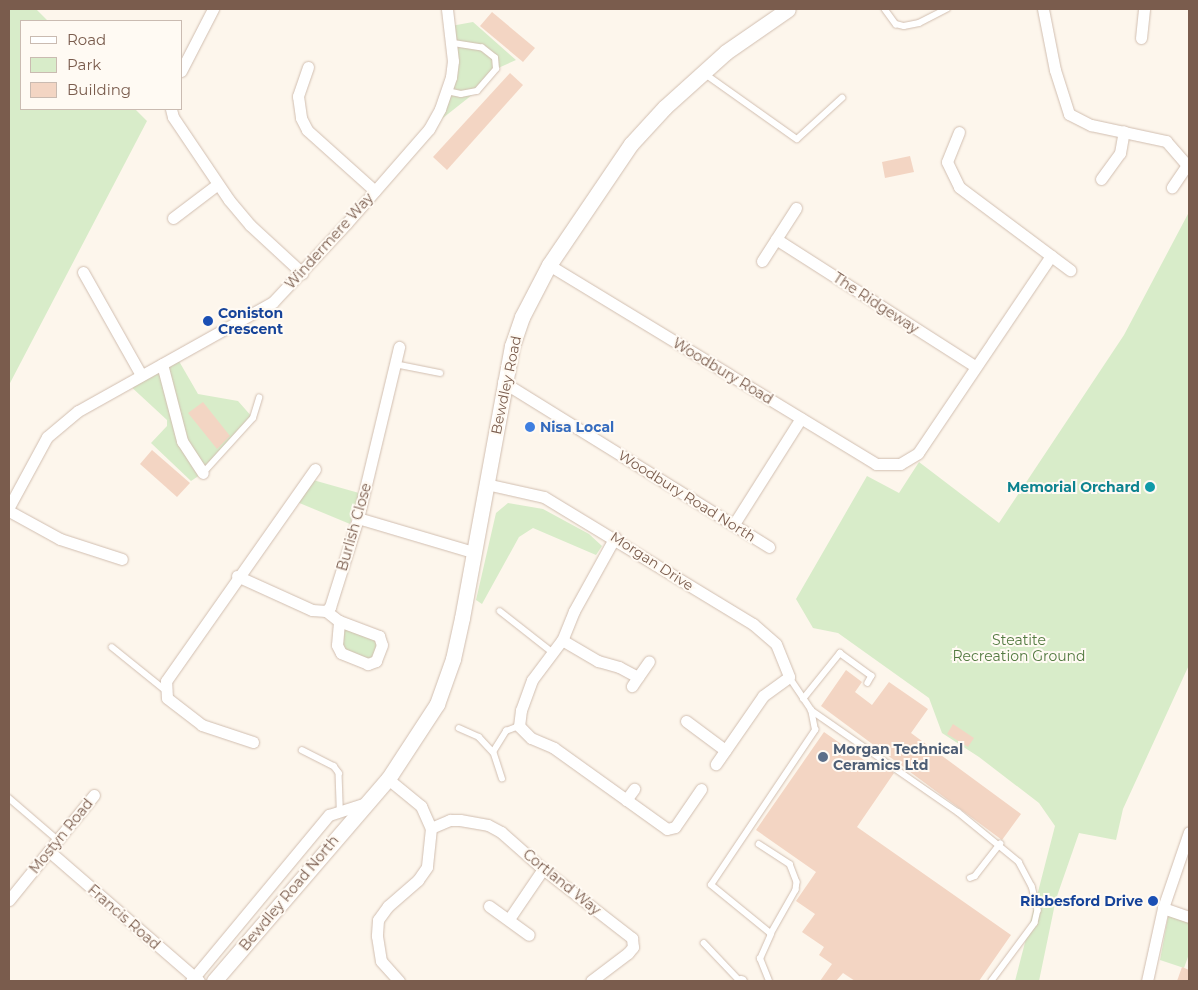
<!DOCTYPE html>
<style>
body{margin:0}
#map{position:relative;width:1198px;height:990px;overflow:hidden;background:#fdf6ec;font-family:Montserrat,sans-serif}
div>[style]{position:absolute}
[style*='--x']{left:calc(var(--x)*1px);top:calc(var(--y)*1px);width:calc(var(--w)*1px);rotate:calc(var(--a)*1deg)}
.green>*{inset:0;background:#d8ecc9}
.building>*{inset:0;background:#f3d5c3}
.roads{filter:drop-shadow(0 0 1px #d1beb0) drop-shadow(0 0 1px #d1beb0)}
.service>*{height:5.5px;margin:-2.75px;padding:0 2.75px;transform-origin:2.75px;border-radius:2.75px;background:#fff}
.minor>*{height:11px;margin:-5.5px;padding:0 5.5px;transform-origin:5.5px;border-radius:5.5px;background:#fff}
.secondary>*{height:15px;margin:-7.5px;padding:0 7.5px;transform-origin:7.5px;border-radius:7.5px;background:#fff}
.dots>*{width:14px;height:14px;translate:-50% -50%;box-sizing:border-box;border:2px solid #fffaf3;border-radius:50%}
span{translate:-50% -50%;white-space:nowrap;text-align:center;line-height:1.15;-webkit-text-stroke:4px #fffaf3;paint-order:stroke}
.street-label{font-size:14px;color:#7a5c4d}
.transit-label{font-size:14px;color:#164399;font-weight:700}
.left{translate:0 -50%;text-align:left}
.right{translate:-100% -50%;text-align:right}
.shop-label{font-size:14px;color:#366cbe;font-weight:700}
.culture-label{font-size:14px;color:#0d838f;font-weight:700}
.park-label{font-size:14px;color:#537a41}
.service-label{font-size:14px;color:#4e5e75;font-weight:700}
.frame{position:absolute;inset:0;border:10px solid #7a5c4d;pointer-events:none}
.legend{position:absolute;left:20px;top:20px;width:162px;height:90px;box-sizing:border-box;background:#fffaf3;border:1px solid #cabbb1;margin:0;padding:6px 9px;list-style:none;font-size:15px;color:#7a5c4d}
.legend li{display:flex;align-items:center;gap:10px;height:25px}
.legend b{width:25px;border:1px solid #cabbb1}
</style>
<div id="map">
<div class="green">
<i style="clip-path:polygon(9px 9px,36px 9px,48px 21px,21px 21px,21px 109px,135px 109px,147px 121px,9px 385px)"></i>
<i style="clip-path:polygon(473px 22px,516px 60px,496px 69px,477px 91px,429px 129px,446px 93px,451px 26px)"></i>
<i style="clip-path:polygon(1189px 212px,1189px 665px,1123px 809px,1116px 840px,1079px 833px,1056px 899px,1039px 981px,1015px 981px,1055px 826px,1039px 803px,979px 757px,942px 733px,929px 698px,838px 633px,813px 628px,796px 599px,867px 476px,899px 493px,919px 462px,999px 523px,1124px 335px)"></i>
<i style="clip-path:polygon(176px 356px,198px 394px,238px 401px,253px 418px,203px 473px,191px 481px,151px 443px,167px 426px,167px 420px,127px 383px)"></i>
<i style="clip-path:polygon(313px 480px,359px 493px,350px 524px,297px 502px)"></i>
<i style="clip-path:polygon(508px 503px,543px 509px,589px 534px,602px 546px,596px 555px,533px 528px,519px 537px,482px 604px,476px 600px,496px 513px)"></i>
<i style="clip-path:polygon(339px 621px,379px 636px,376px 661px,341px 653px)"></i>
<i style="clip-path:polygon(1163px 908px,1189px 917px,1189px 954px,1184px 968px,1160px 960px,1168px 917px)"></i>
</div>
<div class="building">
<i style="clip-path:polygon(492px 12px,535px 48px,523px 62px,480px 26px)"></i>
<i style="clip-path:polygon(510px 73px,523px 85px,447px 170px,433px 157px)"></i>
<i style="clip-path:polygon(910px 156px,914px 172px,885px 178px,882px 162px)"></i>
<i style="clip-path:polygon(203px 402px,230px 436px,217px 449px,188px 413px)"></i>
<i style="clip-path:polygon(152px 450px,190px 483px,177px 497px,140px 464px)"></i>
<i style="clip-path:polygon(846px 670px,862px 682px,855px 692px,872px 705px,889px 682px,928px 709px,911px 733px,1021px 814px,1002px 840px,821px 706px)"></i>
<i style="clip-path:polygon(953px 724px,974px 738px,968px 747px,947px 734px)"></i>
<i style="clip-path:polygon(824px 732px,877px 769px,881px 764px,894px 773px,857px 827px,1011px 935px,979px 981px,855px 981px,843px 973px,836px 981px,820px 981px,832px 964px,819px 955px,824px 947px,802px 932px,815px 914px,796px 901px,816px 872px,756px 830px)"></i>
<i style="clip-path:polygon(1182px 967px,1189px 970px,1189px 981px,1177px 981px)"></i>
</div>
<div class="roads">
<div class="service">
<i style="--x:885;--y:9;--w:19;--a:54"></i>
<i style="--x:896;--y:24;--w:8;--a:14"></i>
<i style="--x:904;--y:26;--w:15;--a:-11"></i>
<i style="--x:919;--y:23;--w:31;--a:-27"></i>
<i style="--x:704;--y:73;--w:114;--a:35.4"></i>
<i style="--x:797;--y:139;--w:61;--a:-42.3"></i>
<i style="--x:447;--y:91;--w:14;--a:12"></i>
<i style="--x:461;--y:94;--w:16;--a:-11"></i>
<i style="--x:477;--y:91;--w:29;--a:-49"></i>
<i style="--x:496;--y:69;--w:11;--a:-95"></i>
<i style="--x:495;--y:58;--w:16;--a:-142"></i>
<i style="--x:482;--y:48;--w:30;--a:-171"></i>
<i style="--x:395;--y:364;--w:46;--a:11.3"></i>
<i style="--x:203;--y:473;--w:74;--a:-47.7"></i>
<i style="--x:253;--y:418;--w:21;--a:-73"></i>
<i style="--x:500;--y:611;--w:65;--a:38.1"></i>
<i style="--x:112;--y:647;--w:67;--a:38.9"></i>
<i style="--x:803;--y:699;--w:59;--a:-51.2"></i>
<i style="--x:840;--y:653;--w:39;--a:36"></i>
<i style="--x:872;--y:676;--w:8;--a:120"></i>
<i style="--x:811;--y:710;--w:179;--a:34.8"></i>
<i style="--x:958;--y:812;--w:79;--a:39.3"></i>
<i style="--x:1019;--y:862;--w:27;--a:62"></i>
<i style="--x:1032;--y:886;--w:25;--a:76"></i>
<i style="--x:1038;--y:910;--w:13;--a:103"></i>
<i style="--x:1035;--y:923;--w:72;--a:126.6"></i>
<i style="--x:459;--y:728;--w:22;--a:24"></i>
<i style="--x:479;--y:737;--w:21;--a:47"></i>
<i style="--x:302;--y:750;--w:36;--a:27"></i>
<i style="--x:334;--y:766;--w:9;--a:54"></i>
<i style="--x:339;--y:773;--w:36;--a:88"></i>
<i style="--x:502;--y:779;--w:28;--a:-108"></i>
<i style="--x:493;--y:752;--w:25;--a:-58"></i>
<i style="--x:506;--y:731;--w:14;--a:-21"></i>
<i style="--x:9;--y:798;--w:66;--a:40.7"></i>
<i style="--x:759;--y:844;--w:37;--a:33"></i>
<i style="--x:790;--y:864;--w:19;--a:69"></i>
<i style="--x:797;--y:882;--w:8;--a:97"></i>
<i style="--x:796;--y:890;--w:51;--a:119.6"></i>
<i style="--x:970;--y:878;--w:5;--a:-22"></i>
<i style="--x:975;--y:876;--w:41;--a:-52"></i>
<i style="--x:704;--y:943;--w:52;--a:46.5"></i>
<i style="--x:769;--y:981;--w:24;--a:-112"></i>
<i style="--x:760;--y:959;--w:27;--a:-66"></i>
<i style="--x:771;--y:934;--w:77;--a:-140.8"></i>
<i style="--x:711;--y:885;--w:187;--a:-56.1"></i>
<i style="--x:815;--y:730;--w:20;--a:-101"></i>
<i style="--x:811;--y:710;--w:40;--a:-124"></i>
</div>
<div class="minor">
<i style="--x:1043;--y:9;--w:62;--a:78.9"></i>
<i style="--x:1055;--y:70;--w:46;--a:72.3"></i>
<i style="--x:1069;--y:114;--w:25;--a:27"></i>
<i style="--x:1091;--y:125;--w:77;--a:12"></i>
<i style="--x:1166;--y:141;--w:32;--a:49"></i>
<i style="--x:1187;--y:165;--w:27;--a:124"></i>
<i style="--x:1141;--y:38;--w:29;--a:-84"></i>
<i style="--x:308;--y:67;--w:31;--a:109"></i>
<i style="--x:298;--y:96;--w:22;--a:82"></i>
<i style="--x:301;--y:118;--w:13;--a:63"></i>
<i style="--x:307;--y:130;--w:91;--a:41.9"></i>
<i style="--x:181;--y:71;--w:70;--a:-62.7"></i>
<i style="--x:171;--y:109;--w:8;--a:76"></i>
<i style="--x:173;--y:117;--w:100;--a:56"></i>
<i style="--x:229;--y:200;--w:33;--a:50"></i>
<i style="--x:250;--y:225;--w:71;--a:42.7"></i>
<i style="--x:959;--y:132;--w:32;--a:112"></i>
<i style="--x:947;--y:162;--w:28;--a:64"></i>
<i style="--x:959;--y:187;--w:139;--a:36.8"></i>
<i style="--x:1101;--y:179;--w:32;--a:-54"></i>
<i style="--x:1120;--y:153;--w:22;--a:-80"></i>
<i style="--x:173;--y:218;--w:56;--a:-37.1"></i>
<i style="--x:776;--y:239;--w:237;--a:32.6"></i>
<i style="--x:762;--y:261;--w:63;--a:-57.3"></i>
<i style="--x:549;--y:265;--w:383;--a:31.3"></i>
<i style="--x:876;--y:464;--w:24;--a:0"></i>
<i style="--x:900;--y:464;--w:21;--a:-31"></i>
<i style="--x:918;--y:453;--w:238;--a:-56"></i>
<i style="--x:83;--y:272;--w:118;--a:60.6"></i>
<i style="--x:162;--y:364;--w:80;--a:75.4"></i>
<i style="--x:182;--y:441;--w:38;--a:57"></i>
<i style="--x:503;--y:382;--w:313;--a:31.8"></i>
<i style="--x:486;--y:484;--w:59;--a:12.6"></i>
<i style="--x:544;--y:497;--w:245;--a:31.3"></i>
<i style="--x:753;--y:624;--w:30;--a:41"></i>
<i style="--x:776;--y:644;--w:35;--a:68"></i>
<i style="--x:789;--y:677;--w:32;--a:144"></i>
<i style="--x:763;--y:696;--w:83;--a:124.7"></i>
<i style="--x:9;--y:507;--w:80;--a:-61.5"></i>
<i style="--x:47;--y:437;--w:40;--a:-40"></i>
<i style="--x:78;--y:411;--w:223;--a:-29.2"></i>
<i style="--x:273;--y:302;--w:107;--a:-46.9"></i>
<i style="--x:346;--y:224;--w:126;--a:-48.9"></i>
<i style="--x:429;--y:129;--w:23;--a:-61"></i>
<i style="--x:440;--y:109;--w:34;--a:-71"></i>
<i style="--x:451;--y:77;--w:16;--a:-83"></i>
<i style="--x:453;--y:61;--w:52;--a:-96.6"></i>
<i style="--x:9;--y:511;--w:58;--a:28.8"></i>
<i style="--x:60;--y:539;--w:65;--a:17.9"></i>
<i style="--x:358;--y:518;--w:120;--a:16.5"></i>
<i style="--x:734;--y:524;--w:125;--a:-57.7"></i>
<i style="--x:615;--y:537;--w:85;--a:119"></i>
<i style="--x:574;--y:611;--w:31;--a:112"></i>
<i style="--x:562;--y:640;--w:50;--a:126.9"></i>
<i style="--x:532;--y:680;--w:32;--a:110"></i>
<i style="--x:521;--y:710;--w:16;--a:97"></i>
<i style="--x:519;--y:726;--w:17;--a:45"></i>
<i style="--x:531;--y:738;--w:25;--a:23"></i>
<i style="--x:554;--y:748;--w:139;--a:35.6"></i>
<i style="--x:667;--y:829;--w:8;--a:-14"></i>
<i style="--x:675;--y:827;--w:46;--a:-55.6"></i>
<i style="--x:237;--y:576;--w:82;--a:24.4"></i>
<i style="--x:312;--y:610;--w:14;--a:4"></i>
<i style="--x:326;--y:611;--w:6;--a:-45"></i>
<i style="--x:330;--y:607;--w:93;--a:-72.5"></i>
<i style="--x:358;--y:518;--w:176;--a:-76.5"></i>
<i style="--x:326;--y:611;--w:16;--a:38"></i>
<i style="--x:339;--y:621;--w:43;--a:20.6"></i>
<i style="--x:379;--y:636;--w:9;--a:72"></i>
<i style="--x:382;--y:645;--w:17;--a:111"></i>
<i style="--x:376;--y:661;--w:9;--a:159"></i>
<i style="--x:368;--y:664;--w:29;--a:-158"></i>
<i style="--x:341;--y:653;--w:9;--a:-117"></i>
<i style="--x:337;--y:645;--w:24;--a:-85"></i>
<i style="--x:562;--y:640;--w:42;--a:30.3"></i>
<i style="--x:598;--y:661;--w:22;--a:16"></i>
<i style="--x:619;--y:667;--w:21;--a:28"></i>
<i style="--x:638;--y:677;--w:11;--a:124"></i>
<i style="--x:638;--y:677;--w:19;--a:-55"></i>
<i style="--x:686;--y:721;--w:49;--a:36.6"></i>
<i style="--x:253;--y:742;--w:54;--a:-161.6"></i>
<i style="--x:202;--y:725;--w:44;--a:-142.4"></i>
<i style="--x:167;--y:698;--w:17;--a:-93"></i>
<i style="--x:166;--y:681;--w:259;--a:-54.9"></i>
<i style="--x:388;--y:779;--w:43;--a:39.3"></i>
<i style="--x:421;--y:806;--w:24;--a:66"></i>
<i style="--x:431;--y:828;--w:39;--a:96"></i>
<i style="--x:427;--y:867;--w:16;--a:125"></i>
<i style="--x:418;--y:880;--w:40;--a:139"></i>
<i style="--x:388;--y:906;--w:17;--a:126"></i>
<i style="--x:378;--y:920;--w:16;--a:94"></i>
<i style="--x:377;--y:936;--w:25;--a:81"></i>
<i style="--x:381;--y:961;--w:27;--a:48"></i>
<i style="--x:626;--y:800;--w:14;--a:-54"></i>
<i style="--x:431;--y:828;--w:21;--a:-23"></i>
<i style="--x:450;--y:820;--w:10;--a:0"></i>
<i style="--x:460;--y:820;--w:28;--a:10"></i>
<i style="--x:488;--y:825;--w:15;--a:28"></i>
<i style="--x:501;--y:832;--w:56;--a:41.4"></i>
<i style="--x:543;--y:869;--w:113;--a:37.8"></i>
<i style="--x:632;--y:938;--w:9;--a:84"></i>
<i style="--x:633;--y:947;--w:8;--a:130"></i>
<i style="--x:628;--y:953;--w:46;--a:142.9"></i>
<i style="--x:50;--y:852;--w:197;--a:40.9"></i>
<i style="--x:9;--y:900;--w:135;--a:-51"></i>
<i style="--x:489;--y:906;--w:49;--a:35.9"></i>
<i style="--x:1163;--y:908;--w:28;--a:19"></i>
<i style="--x:509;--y:919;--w:60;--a:-55.8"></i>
<i style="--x:191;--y:981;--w:216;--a:-50.3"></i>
<i style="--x:329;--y:815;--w:36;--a:-18"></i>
<i style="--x:740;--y:981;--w:1;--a:0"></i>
<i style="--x:1147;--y:981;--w:75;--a:-77.6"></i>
<i style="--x:1163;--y:908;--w:80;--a:-71.1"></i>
</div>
<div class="secondary">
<i style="--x:214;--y:981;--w:267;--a:-49.3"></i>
<i style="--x:388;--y:779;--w:90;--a:-56.8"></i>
<i style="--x:437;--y:704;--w:48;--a:-70.4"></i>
<i style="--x:453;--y:659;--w:42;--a:-77.6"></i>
<i style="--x:462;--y:618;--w:277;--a:-79.6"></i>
<i style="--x:512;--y:346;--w:31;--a:-71"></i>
<i style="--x:522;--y:317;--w:59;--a:-62.6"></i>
<i style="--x:549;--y:265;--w:146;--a:-55.9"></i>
<i style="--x:631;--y:144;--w:50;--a:-47.4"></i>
<i style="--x:665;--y:107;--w:82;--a:-42"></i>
<i style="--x:726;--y:52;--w:75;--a:-34.7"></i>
</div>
</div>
<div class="dots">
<i style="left:208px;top:321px;background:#1a4fb4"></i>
<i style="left:530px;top:427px;background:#3f7fe0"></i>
<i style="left:1150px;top:487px;background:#0f9aa8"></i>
<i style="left:823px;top:757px;background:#5c6f8a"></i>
<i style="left:1153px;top:901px;background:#1a4fb4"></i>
</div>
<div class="street-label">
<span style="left:329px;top:241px;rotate:-48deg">Windermere Way</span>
<span style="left:876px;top:303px;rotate:33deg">The Ridgeway</span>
<span style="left:723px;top:371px;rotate:31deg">Woodbury Road</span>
<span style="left:506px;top:385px;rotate:-78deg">Bewdley Road</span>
<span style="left:687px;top:496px;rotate:32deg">Woodbury Road North</span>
<span style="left:354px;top:527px;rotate:-74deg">Burlish Close</span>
<span style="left:652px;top:561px;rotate:33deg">Morgan Drive</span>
<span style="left:61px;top:836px;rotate:-51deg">Mostyn Road</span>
<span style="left:562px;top:882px;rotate:39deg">Cortland Way</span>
<span style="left:289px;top:893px;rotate:-50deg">Bewdley Road North</span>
<span style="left:124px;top:917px;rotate:41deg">Francis Road</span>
</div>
<div class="transit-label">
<span class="left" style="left:218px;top:321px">Coniston<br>Crescent</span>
<span class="right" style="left:1143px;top:901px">Ribbesford Drive</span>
</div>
<div class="shop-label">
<span class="left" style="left:540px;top:427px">Nisa Local</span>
</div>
<div class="culture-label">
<span class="right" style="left:1140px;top:487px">Memorial Orchard</span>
</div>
<div class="park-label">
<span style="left:1019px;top:648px">Steatite<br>Recreation Ground</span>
</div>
<div class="service-label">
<span class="left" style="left:833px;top:757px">Morgan Technical<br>Ceramics Ltd</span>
</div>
<div class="frame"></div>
<ul class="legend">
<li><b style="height:6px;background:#fff"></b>Road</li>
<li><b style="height:14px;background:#d8ecc9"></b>Park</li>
<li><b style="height:14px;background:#f3d5c3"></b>Building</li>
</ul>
</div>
